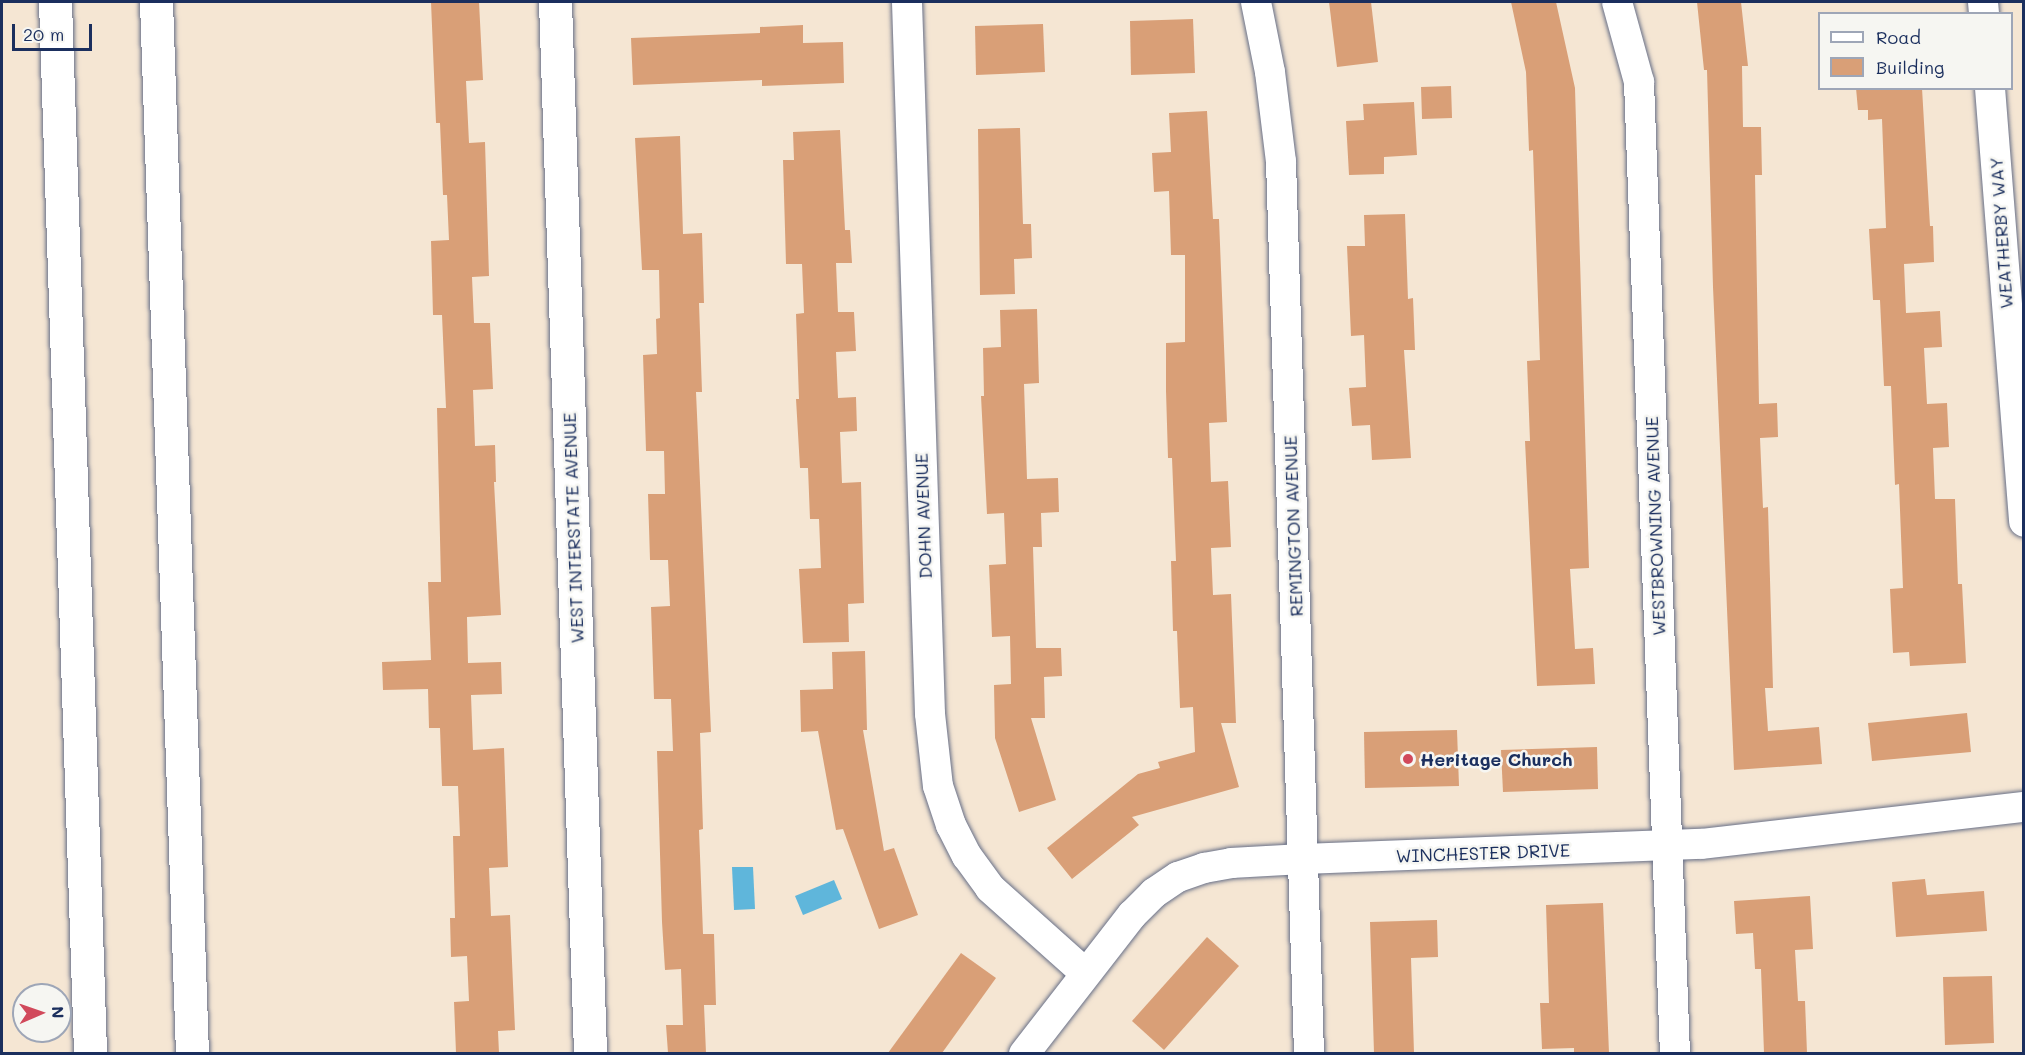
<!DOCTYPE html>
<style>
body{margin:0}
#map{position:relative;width:2025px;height:1055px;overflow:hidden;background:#f5e6d3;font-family:Mali,sans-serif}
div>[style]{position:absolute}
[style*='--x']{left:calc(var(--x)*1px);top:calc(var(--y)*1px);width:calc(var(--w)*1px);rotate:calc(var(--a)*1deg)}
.water>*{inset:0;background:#5fb6db}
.building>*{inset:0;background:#d99f77}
.roads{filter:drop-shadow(0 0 2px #676f87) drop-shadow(0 0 2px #676f87)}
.street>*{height:30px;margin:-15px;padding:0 15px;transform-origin:15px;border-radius:15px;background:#fff}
.secondary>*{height:33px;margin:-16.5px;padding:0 16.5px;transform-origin:16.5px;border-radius:16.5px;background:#fff}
.highway>*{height:33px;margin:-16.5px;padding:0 16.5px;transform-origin:16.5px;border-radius:16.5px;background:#fff}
.dots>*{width:16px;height:16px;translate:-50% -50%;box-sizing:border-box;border:3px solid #f6f6f2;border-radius:50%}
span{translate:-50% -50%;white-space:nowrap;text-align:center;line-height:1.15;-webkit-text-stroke:5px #f6f6f2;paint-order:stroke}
.street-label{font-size:18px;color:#1b2f5e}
.poi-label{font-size:18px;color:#1b2f5e;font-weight:700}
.left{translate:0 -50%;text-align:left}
.frame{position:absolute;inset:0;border:3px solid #1b2f5e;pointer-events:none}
.legend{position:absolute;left:1818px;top:12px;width:195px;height:78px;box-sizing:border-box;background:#f6f6f2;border:2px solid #9ea6b7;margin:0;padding:8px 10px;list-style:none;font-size:18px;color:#1b2f5e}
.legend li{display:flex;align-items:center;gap:12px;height:30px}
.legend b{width:30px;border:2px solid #9ea6b7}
.north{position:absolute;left:12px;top:983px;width:60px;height:60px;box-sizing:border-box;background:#f6f6f2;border:2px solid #9ea6b7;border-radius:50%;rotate:88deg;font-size:16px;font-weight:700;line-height:24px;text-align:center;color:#1b2f5e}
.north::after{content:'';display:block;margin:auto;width:21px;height:27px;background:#d1495b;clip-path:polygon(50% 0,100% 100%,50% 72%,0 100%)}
.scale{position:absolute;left:12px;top:24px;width:80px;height:27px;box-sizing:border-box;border:3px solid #1b2f5e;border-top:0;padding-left:8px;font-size:18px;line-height:21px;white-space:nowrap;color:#1b2f5e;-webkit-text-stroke:4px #f6f6f2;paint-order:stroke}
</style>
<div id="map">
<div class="water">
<i style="clip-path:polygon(732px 867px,753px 867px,755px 909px,734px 910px)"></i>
<i style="clip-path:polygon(834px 880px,842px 899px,803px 915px,795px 896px)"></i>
</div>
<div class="building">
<i style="clip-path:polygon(431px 2px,479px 2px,483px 80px,466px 81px,469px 143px,485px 142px,489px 276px,472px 277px,474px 323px,490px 323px,493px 389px,473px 390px,475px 446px,495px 445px,496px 482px,494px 482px,501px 615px,467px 617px,468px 663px,501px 662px,502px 694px,471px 695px,473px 750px,504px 748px,508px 867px,489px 868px,491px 916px,510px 915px,515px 1030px,498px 1031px,499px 1053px,456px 1053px,454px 1002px,469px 1001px,467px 956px,451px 957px,450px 918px,455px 918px,453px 836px,460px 836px,458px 786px,442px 786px,440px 728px,429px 728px,428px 689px,383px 690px,382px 662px,431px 660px,428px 582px,441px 582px,437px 408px,446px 408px,442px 315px,433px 315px,431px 241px,449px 240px,447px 195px,443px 195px,440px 123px,436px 123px)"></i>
<i style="clip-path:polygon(1329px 2px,1371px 2px,1378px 62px,1337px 67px)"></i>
<i style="clip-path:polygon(1511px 2px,1556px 2px,1575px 88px,1589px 568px,1570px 569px,1575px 649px,1593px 648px,1595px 684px,1537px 686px,1525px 441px,1530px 441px,1527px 361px,1540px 360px,1533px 150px,1529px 151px,1526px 72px)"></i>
<i style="clip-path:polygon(1697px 2px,1741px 2px,1748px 66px,1742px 66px,1743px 127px,1761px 127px,1762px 175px,1755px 175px,1759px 404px,1777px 403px,1778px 437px,1760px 438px,1763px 508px,1768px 507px,1773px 688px,1765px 688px,1768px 731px,1819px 727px,1822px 764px,1734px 770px,1713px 287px,1707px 70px,1704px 70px)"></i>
<i style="clip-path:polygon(1193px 19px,1195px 73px,1131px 75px,1130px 21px)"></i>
<i style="clip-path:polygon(1043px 24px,1045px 72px,976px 75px,975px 26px)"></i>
<i style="clip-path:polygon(803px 25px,803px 43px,843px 42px,844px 83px,762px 86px,762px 80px,633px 85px,631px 38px,760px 33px,760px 27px)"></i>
<i style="clip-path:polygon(1451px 86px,1452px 118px,1422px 119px,1421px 87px)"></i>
<i style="clip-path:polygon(1856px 88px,1922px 88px,1930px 226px,1933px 226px,1934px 262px,1904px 264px,1906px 313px,1940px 311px,1942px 347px,1924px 348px,1927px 404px,1947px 403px,1949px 447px,1933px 448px,1935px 499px,1955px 499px,1958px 584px,1962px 584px,1966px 663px,1910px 666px,1909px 652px,1893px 653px,1890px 589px,1903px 588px,1899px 484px,1895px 485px,1891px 386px,1884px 386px,1880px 300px,1873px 300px,1869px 229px,1886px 228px,1882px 119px,1868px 120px,1868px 110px,1858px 110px)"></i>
<i style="clip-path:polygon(1414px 102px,1417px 155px,1384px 157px,1384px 174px,1349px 175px,1346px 121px,1364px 120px,1363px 104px)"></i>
<i style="clip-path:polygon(1207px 111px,1213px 219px,1219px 219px,1227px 422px,1209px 423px,1211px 482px,1228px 481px,1231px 547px,1211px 548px,1213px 595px,1231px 594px,1236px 723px,1221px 723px,1239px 787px,1132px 817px,1139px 825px,1072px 879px,1047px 848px,1138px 774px,1160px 768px,1158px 762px,1195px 752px,1193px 707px,1180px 708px,1177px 631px,1173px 631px,1171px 561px,1176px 561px,1172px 458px,1168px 458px,1166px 391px,1166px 343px,1185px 342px,1185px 255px,1171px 255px,1169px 191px,1154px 192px,1152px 153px,1171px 152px,1169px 113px)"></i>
<i style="clip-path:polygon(1020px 128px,1023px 224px,1031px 224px,1032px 258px,1014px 259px,1015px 294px,980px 295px,978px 129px)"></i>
<i style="clip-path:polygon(840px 130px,845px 230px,850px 230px,852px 263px,836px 263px,838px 312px,854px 312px,856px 351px,836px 352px,838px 398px,856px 397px,857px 431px,840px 432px,842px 483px,861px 482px,864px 603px,848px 604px,849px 642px,803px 643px,799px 569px,821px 568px,819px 519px,810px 519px,808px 468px,800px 468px,796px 399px,799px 399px,796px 314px,804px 313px,802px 264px,786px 264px,783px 160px,794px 160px,793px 132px)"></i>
<i style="clip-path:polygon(680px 136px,683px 234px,702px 233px,704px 303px,699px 303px,702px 392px,696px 392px,711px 732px,700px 733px,703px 829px,699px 830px,703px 934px,714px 934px,716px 1005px,704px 1005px,706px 1053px,668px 1053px,666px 1025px,683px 1025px,681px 969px,665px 970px,662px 922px,657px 751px,673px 751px,671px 699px,654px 699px,651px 607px,670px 606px,668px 560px,650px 560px,648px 494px,665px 494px,664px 451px,646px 451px,643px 355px,657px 354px,656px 319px,660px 318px,659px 270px,642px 270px,635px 138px)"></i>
<i style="clip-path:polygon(1405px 214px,1408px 299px,1413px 298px,1415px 350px,1404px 350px,1411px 458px,1372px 460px,1370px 425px,1352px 426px,1349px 388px,1366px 387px,1364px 335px,1351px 336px,1347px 246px,1365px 246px,1364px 215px)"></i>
<i style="clip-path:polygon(1037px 309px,1039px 383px,1024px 384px,1027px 479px,1058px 478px,1059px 512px,1041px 513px,1042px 547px,1033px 547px,1036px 648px,1061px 648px,1062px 676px,1044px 677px,1045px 718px,1031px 718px,1056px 800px,1019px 812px,995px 738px,994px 685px,1011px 684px,1010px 636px,992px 637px,989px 565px,1006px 564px,1004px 513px,987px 514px,981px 396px,984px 396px,983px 348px,1001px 347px,1000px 310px)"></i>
<i style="clip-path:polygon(865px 651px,867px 730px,863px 730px,884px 851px,894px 848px,918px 915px,879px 929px,843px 829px,836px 830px,818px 731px,801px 732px,800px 690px,833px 689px,832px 652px)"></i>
<i style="clip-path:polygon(1967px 713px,1971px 752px,1872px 761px,1868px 723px)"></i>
<i style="clip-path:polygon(1457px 730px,1459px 786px,1365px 788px,1364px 732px)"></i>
<i style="clip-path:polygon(1597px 747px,1598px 789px,1503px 792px,1501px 750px)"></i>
<i style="clip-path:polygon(1925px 879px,1927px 895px,1984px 891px,1987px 931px,1896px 937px,1892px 882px)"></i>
<i style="clip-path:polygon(1810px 896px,1813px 949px,1795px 950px,1798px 1001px,1805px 1001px,1807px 1053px,1764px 1053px,1761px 969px,1755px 969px,1753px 933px,1736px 934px,1734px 901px)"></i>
<i style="clip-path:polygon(1603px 903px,1609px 1053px,1574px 1053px,1574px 1048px,1542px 1049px,1540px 1003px,1549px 1003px,1546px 905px)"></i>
<i style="clip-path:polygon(1437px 920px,1438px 957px,1411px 958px,1414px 1053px,1374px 1053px,1370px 922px)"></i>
<i style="clip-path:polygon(1207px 937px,1239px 966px,1164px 1050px,1132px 1021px)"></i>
<i style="clip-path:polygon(961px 953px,996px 978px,942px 1053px,888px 1053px)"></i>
<i style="clip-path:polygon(1992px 976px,1994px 1043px,1945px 1045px,1943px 977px)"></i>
</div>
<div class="roads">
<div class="street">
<i style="--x:907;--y:2;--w:712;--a:88.15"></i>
<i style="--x:930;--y:714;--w:72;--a:83.7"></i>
<i style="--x:938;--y:786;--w:41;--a:71.6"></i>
<i style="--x:951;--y:825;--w:35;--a:63"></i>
<i style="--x:967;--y:856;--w:39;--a:54"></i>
<i style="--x:990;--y:888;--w:127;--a:41.8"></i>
<i style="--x:1256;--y:2;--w:71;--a:78.7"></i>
<i style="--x:1270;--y:72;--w:91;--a:83"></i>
<i style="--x:1281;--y:162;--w:892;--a:88.2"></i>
<i style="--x:1617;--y:2;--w:83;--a:74.6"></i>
<i style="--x:1639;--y:82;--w:973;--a:87.88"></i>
<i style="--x:1983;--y:2;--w:12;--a:85"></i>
<i style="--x:1990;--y:88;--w:435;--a:85.5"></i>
<i style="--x:1024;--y:1054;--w:176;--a:-52.2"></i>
<i style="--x:1132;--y:915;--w:31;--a:-45"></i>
<i style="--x:1154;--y:893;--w:29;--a:-34"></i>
<i style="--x:1178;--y:877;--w:28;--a:-19"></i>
<i style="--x:1204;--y:868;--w:27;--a:-10"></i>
<i style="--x:1231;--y:863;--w:72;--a:-3.2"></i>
<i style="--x:1303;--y:859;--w:399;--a:-2.2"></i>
<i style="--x:1702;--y:844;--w:324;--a:-6.6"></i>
</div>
<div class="secondary">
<i style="--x:555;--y:2;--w:1053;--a:88.09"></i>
</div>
<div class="highway">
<i style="--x:55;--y:2;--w:1053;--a:88.09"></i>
<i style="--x:156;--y:2;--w:1053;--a:88.04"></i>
</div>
</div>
<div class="dots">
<i style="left:1408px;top:759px;background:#d1495b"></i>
</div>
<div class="street-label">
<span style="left:2001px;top:233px;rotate:-94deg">WEATHERBY WAY</span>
<span style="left:923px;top:516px;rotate:-92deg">DOHN AVENUE</span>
<span style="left:1293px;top:526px;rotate:-92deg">REMINGTON AVENUE</span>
<span style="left:1655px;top:526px;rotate:-92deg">WESTBROWNING AVENUE</span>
<span style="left:573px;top:528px;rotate:-92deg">WEST INTERSTATE AVENUE</span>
<span style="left:1483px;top:853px;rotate:-2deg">WINCHESTER DRIVE</span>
</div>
<div class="poi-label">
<span class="left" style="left:1420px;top:759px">Heritage Church</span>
</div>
<div class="frame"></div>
<ul class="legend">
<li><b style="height:8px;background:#fff"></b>Road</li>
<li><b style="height:16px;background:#d99f77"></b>Building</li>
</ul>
<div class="north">N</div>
<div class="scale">20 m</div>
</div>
